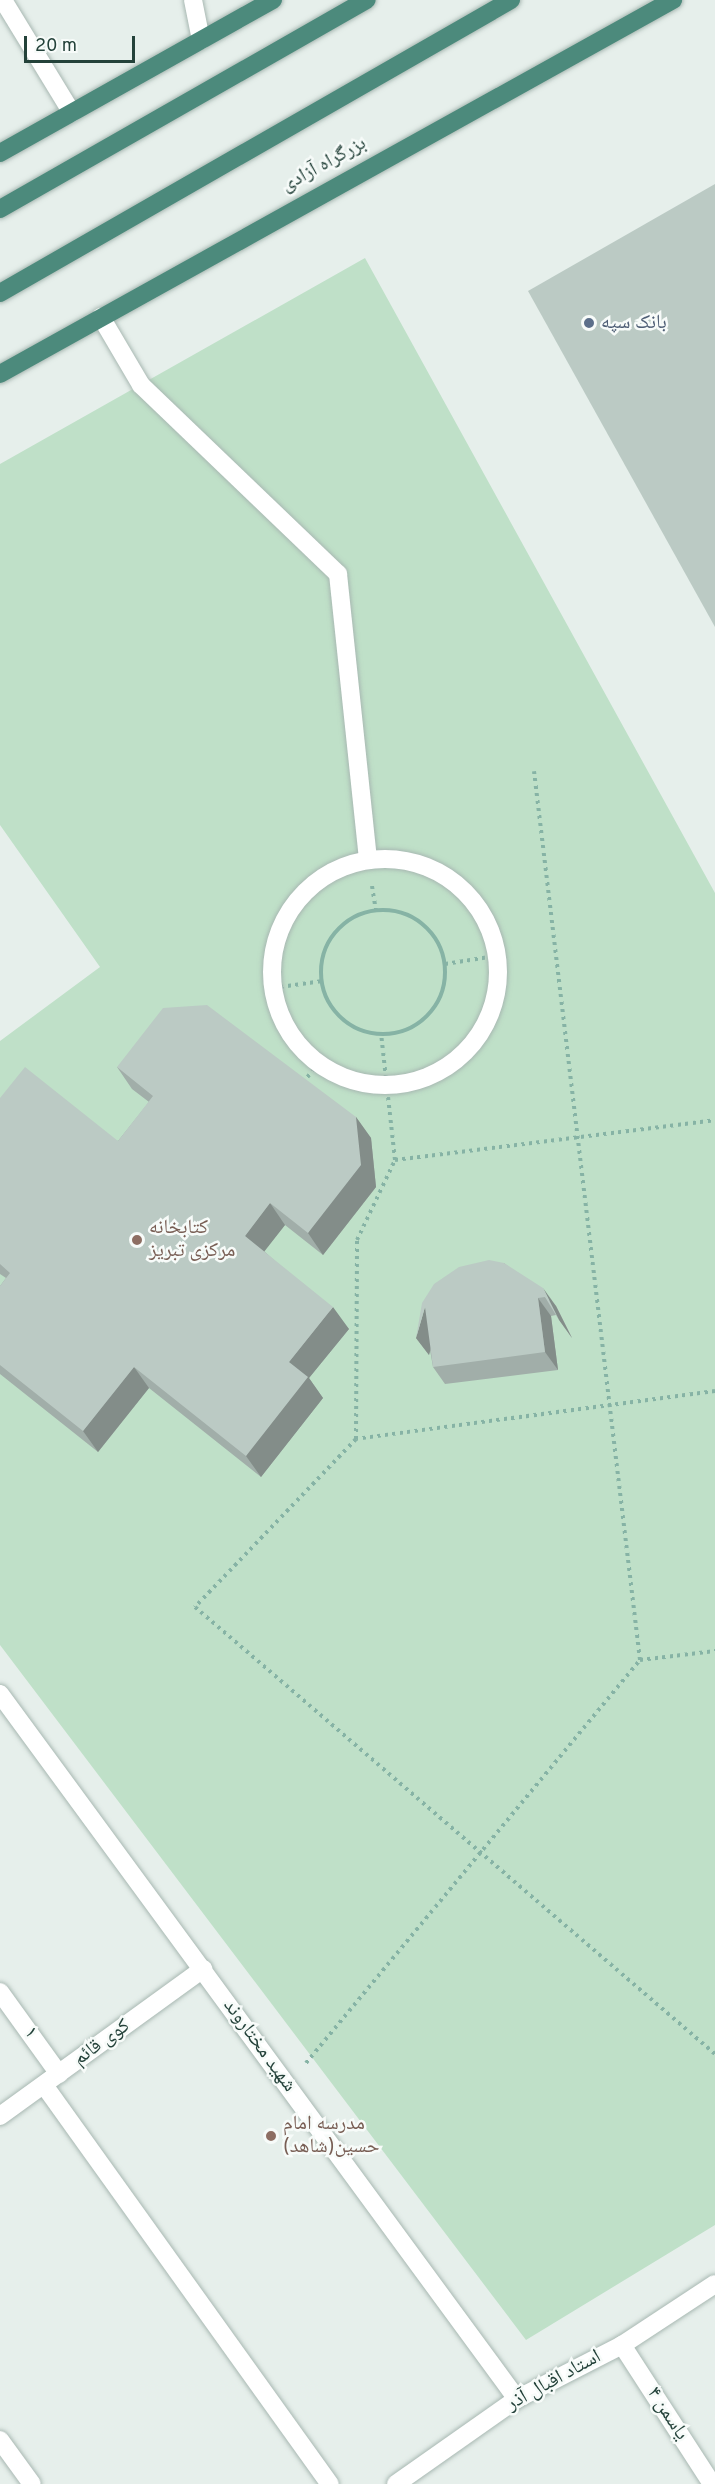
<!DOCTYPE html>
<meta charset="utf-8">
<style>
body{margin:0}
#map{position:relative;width:715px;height:2484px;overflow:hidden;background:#e6efeb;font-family:Overpass,"Noto Naskh Arabic",sans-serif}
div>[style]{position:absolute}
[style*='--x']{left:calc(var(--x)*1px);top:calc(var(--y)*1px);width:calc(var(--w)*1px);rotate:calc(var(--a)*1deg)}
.green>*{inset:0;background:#bfe0c8}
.path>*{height:4px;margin-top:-2px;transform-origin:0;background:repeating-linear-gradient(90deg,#86b3a5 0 3px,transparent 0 7.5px)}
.path>.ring{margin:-2px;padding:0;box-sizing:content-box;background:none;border:4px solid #86b3a5;border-radius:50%}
.roads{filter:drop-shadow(0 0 2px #a8b8b2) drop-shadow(0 0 2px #a8b8b2)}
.service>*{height:18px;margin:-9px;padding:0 9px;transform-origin:9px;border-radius:9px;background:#fff}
.service>.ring{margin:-9px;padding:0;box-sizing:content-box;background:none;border:18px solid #fff;border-radius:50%}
.minor>*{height:18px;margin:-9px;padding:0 9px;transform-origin:9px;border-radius:9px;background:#fff}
.tertiary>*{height:18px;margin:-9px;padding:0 9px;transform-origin:9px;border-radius:9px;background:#fff}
.secondary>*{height:18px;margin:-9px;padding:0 9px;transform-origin:9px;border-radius:9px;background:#fff}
.trunk>*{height:18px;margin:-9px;padding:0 9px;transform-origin:9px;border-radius:9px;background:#4c8a7c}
.wall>*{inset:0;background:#a1aea9}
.shaded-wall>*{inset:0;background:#838d89}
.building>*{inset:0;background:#bbcac4}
.dots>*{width:16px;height:16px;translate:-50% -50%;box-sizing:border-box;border:3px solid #f7fbf9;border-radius:50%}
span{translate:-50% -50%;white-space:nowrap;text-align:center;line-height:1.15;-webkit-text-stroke:5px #f7fbf9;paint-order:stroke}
.street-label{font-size:20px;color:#24423a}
.service-label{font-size:20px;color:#4e5e75}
.left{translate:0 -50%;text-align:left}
.education-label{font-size:20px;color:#785e54}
.scale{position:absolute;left:24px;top:36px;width:111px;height:27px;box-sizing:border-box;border:3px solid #24423a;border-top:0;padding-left:8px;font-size:18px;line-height:21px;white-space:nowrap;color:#24423a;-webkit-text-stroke:4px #f7fbf9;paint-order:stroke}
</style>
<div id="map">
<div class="green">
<i style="clip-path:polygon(365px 258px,715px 893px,715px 2225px,526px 2340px,0 1645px,0 1041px,100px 967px,0 825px,0 464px)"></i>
</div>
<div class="path">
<i style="--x:372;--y:886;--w:25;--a:81"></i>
<i class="ring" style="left:321px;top:910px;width:120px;height:120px"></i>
<i style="--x:445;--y:964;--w:51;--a:-9.1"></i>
<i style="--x:273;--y:988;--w:50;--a:-8"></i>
<i style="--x:303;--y:1083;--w:25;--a:-53"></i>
<i style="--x:395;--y:1160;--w:322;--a:-7.1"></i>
<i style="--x:715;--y:1391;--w:362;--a:172.4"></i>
<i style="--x:356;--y:1439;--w:233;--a:133.8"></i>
<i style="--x:195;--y:1607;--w:686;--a:40.68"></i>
<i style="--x:356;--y:1439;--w:199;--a:-89.7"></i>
<i style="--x:357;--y:1240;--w:89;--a:-64.6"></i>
<i style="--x:395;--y:1160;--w:127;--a:-96.3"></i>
<i style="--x:640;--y:1660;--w:76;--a:-6.8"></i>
<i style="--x:306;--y:2063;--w:523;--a:-50.35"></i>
<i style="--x:640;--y:1660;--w:895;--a:-96.8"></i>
</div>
<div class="roads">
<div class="service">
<i style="--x:3;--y:0;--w:132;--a:58.6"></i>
<i style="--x:101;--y:317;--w:79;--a:59.5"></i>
<i style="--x:141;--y:385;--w:273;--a:43.8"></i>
<i style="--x:338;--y:574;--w:287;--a:84"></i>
<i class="ring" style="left:272px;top:859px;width:208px;height:208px"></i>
</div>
<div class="minor">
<i style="--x:193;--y:0;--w:41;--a:78.7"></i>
<i style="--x:0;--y:1992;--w:101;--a:54.3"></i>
<i style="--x:44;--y:2085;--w:491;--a:54.4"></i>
<i style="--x:0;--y:2116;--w:251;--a:-35.9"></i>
<i style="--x:622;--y:2345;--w:166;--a:57.1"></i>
<i style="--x:0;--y:2440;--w:54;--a:54"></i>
</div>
<div class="tertiary">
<i style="--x:0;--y:1694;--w:874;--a:53.75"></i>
</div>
<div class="secondary">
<i style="--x:396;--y:2484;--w:148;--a:-35.1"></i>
<i style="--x:517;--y:2399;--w:118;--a:-27.2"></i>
<i style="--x:622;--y:2345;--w:111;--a:-33.3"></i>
</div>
<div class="trunk">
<i style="--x:0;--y:153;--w:313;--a:-29.3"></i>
<i style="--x:0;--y:209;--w:422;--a:-29.7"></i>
<i style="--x:0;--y:293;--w:589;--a:-29.83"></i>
<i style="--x:0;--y:374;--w:770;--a:-29.06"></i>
</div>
</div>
<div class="wall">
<i style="clip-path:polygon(117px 1067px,356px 1117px,371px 1138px,376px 1187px,323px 1255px,285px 1225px,264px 1251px,349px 1329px,309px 1378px,323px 1398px,261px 1477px,149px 1388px,98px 1452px,0 1374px,0 1286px,6px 1278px,0 1274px,0 1098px,118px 1141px,149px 1102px,132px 1089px)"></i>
<i style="clip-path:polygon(504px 1263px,556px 1306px,572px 1338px,556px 1315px,551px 1316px,558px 1370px,445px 1384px,433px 1367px,430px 1350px,429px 1355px,416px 1338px)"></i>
</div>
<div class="shaded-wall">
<i style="clip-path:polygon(356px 1117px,371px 1138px,376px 1187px,323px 1255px,308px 1233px)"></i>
<i style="clip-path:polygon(270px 1203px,285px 1225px,260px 1257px,245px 1236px)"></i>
<i style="clip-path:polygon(543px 1288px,556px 1306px,572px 1338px,559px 1320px)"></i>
<i style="clip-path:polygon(538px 1298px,551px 1316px,558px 1370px,545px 1352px)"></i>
<i style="clip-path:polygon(333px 1307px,349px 1329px,309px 1378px,323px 1398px,261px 1477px,246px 1456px,289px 1362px)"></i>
<i style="clip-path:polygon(425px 1307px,437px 1325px,429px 1355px,416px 1338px)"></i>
<i style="clip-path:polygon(134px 1367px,149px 1388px,98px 1452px,83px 1431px)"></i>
</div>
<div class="building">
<i style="clip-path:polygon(715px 184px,715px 627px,528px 291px)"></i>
<i style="clip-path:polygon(207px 1005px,356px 1117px,361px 1165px,308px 1233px,270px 1203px,245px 1236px,333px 1307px,289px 1362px,308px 1377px,246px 1456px,134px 1367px,83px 1431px,0 1365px,0 1286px,10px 1273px,0 1264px,0 1098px,25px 1067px,118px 1141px,153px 1096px,117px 1067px,163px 1008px)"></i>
<i style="clip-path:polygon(489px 1260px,504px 1263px,543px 1288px,559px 1320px,545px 1297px,538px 1298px,545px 1352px,433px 1367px,425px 1307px,416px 1338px,422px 1303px,434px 1284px,459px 1267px)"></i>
</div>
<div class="dots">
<i style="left:589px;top:323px;background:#5c6f8a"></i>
<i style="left:137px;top:1240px;background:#8d6e63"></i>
<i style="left:271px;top:2136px;background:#8d6e63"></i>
</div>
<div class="street-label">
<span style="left:324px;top:165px;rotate:-29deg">بزرگراه آزادی</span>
<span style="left:30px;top:2033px;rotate:54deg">۱</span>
<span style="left:102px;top:2043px;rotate:-36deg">کوی قائم</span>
<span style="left:259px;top:2046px;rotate:54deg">شهید مختاروند</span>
<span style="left:554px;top:2381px;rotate:-29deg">استاد اقبال آذر</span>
<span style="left:667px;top:2414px;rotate:57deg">یاسمن ۴</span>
</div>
<div class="service-label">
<span class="left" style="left:601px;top:323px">بانک سپه</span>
</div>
<div class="education-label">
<span class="left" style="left:149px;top:1240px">کتابخانه<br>مرکزى تبریز</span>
<span class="left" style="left:283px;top:2136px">مدرسه امام<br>حسین(شاهد)</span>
</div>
<div class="scale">20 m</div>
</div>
